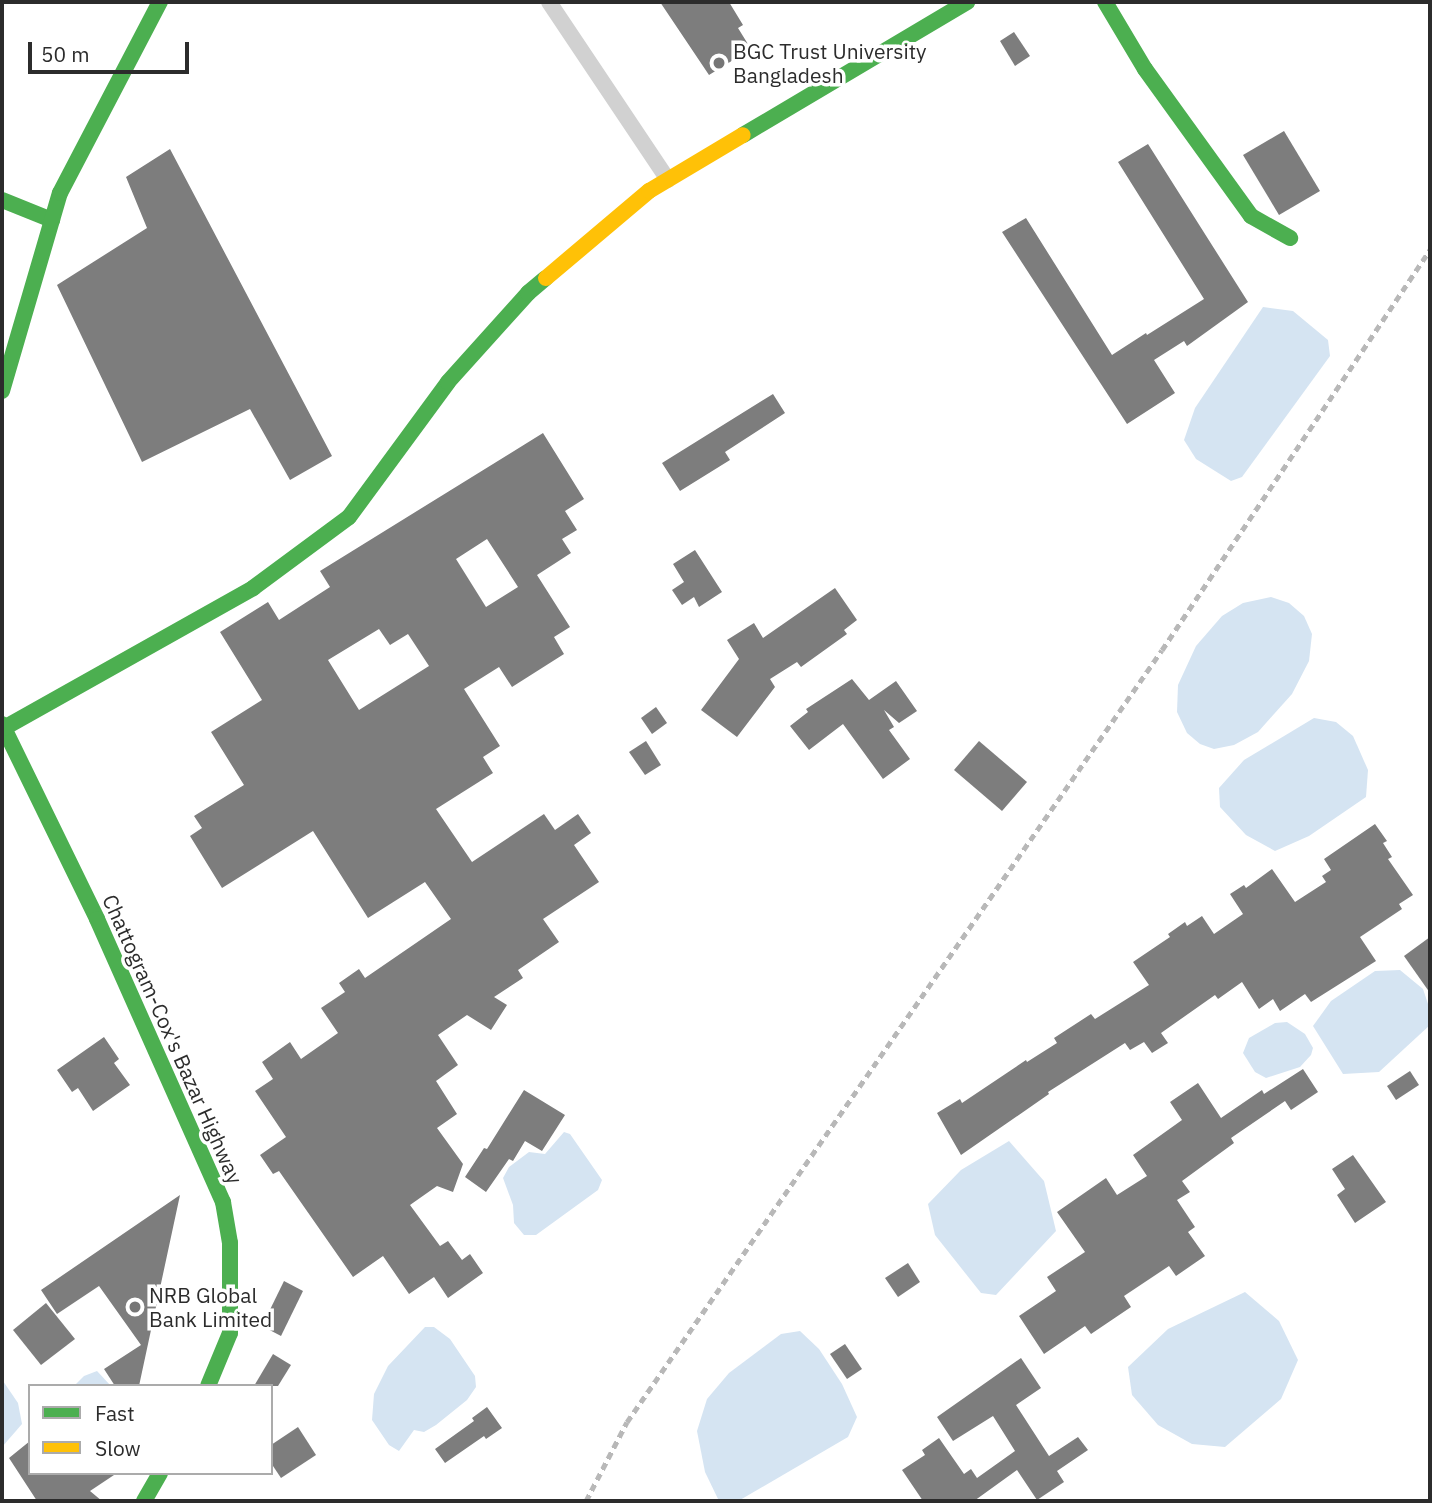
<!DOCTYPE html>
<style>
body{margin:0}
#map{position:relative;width:1432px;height:1503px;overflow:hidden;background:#fff;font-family:"IBM Plex Sans",sans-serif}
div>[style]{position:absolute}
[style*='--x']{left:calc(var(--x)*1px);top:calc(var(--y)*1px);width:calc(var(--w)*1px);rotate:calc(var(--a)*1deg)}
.water>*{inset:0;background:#d5e4f2}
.building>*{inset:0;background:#7d7d7d}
.street>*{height:16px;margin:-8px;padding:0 8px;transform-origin:8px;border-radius:8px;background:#d1d1d1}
.fast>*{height:16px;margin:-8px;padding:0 8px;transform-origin:8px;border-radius:8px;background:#4caf50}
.slow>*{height:16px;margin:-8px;padding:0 8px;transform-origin:8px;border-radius:8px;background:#ffc107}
.rail>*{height:5px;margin-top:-2.5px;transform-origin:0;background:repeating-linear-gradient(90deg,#b8b8b8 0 7px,transparent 0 12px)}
.dots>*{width:19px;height:19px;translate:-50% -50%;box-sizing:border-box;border:4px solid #fff;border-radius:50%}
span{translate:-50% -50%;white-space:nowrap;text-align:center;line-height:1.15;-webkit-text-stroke:7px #fff;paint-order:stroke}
.poi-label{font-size:21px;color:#2c2c2c}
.left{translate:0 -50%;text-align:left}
.street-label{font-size:21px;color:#2c2c2c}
.frame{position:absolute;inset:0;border:4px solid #2c2c2c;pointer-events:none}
.legend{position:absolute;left:28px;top:1384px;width:245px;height:91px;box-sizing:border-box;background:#fff;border:2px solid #ababab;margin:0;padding:9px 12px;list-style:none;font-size:21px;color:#2c2c2c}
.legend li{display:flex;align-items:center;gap:14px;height:35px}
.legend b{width:35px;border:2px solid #ababab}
.scale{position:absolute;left:28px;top:42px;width:161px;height:32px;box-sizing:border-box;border:4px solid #2c2c2c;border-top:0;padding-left:9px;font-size:21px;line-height:24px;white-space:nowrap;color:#2c2c2c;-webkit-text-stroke:5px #fff;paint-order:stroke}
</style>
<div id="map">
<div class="water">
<i style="clip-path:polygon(1263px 307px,1293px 311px,1328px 340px,1330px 356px,1242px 477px,1231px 481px,1196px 459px,1184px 440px,1195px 408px)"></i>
<i style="clip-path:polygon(1271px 597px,1289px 603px,1304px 616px,1312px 634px,1309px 661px,1292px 694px,1258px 732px,1234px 745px,1214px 749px,1200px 744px,1187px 733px,1177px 712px,1178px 685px,1196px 646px,1222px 616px,1243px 603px)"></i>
<i style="clip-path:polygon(1314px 718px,1336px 722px,1353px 736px,1368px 770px,1366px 797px,1309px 836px,1275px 851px,1246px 835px,1220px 807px,1219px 788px,1244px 760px)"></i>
<i style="clip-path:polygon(1400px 970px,1423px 989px,1430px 1010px,1430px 1025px,1379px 1072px,1343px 1074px,1313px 1026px,1331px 1001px,1375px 971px)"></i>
<i style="clip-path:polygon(1287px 1022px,1305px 1034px,1313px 1048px,1311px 1055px,1300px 1067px,1266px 1078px,1255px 1072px,1243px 1053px,1249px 1038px,1275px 1023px)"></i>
<i style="clip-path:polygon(564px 1132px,570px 1134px,602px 1180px,598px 1190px,536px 1235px,524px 1235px,514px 1223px,513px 1205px,503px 1178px,509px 1167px,529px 1152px,545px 1154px)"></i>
<i style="clip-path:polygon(1009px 1141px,1044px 1181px,1056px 1231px,996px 1295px,981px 1293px,935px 1235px,928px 1204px,961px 1170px)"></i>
<i style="clip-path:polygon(1245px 1292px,1279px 1321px,1298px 1360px,1281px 1399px,1225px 1447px,1192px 1444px,1158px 1425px,1132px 1395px,1128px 1367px,1168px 1329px)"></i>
<i style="clip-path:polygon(425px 1327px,434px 1327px,450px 1339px,475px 1376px,476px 1387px,467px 1400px,436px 1425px,424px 1432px,414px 1430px,399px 1451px,389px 1445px,372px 1420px,374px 1394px,388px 1366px)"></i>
<i style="clip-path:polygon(800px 1331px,819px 1349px,842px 1384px,857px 1417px,848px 1437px,740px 1500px,719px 1501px,705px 1472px,697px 1431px,707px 1399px,729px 1373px,781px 1334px)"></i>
<i style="clip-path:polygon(97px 1371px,111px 1386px,74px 1386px,84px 1376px)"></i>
<i style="clip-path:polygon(3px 1381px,18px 1403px,22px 1424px,2px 1447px)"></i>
</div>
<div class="building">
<i style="clip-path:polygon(660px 2px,729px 2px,743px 25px,738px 28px,751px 49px,709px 75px)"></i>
<i style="clip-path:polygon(1014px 32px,1030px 56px,1015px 66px,1000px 41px)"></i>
<i style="clip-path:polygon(1284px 131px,1320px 191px,1279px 215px,1243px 155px)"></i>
<i style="clip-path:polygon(1148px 144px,1248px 302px,1187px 346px,1184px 341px,1154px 360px,1175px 393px,1127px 424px,1002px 232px,1026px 218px,1112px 355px,1146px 333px,1147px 335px,1204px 299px,1118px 162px)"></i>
<i style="clip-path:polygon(170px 149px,332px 456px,290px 480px,250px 409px,142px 462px,57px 285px,147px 228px,126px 177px)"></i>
<i style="clip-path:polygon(773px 394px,785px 413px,725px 452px,730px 460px,680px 491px,662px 463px)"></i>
<i style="clip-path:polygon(evenodd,543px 433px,584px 499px,565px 511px,577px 530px,562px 539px,571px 553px,537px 575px,570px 627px,554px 637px,564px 654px,512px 687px,499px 667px,464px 689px,500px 746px,483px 757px,493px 773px,436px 809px,472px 862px,544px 814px,555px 830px,578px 814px,591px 833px,574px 845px,599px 882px,543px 919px,559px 942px,518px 970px,523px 978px,494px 997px,507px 1005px,491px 1030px,467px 1015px,438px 1035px,458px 1065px,436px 1081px,457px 1114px,437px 1128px,463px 1164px,453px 1192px,437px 1186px,410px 1205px,440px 1246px,448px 1241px,462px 1260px,470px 1254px,483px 1273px,448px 1298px,434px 1277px,409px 1294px,383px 1256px,353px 1277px,279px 1171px,273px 1174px,260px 1155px,286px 1137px,255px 1091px,273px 1079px,262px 1062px,290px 1042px,301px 1059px,338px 1033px,321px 1008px,345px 992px,339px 983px,359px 969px,365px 978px,451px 919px,425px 882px,368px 918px,313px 831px,222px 888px,190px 836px,202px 828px,194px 816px,244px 785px,211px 732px,262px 700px,220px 632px,268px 602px,279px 620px,330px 587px,320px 571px,543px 433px,487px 539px,518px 587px,486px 607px,456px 559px,487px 539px,543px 433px,379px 629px,390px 645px,408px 634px,429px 666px,359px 710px,328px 660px,379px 629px)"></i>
<i style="clip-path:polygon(695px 550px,722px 592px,699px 607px,694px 597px,682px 605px,672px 590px,684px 582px,673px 564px)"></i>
<i style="clip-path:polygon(835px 588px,857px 620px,844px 630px,847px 634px,801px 667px,797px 662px,770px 679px,775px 687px,737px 737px,701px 710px,739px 659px,727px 640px,754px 623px,763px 638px)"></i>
<i style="clip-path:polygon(852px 679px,869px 700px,896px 681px,917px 711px,899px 723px,884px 710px,894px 727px,889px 730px,910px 759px,883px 779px,843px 724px,809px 750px,790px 726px,808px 712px,806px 709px)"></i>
<i style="clip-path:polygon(656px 707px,667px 723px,652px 734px,641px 718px)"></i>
<i style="clip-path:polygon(646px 741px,661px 765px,645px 775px,629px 752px)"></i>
<i style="clip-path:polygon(979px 741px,1027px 782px,1002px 811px,954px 770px)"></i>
<i style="clip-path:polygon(1375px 824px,1387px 841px,1383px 843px,1392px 857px,1388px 859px,1413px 895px,1399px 904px,1402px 909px,1360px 937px,1376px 961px,1311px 1002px,1305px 994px,1280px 1011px,1273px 999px,1259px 1009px,1242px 982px,1218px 999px,1215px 995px,1161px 1033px,1168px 1043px,1152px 1053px,1144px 1042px,1130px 1050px,1125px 1043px,1048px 1092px,1049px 1094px,961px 1155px,937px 1113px,960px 1099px,962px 1103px,1026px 1060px,1027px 1062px,1057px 1043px,1054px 1038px,1091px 1014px,1095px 1019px,1149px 985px,1133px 962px,1170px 937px,1168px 934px,1185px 922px,1187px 926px,1202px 916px,1214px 934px,1243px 914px,1230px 894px,1244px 885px,1246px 888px,1272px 869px,1295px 902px,1326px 882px,1322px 876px,1331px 870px,1324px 859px)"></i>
<i style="clip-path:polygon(1430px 937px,1430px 993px,1404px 956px)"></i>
<i style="clip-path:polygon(104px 1037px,119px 1059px,114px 1063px,130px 1085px,93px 1111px,78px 1088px,72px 1092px,57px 1070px)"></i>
<i style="clip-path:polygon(1303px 1069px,1318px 1092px,1291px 1110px,1285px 1101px,1231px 1138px,1234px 1143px,1182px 1181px,1190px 1192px,1177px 1200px,1195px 1227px,1188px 1232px,1205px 1256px,1176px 1276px,1169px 1266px,1124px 1296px,1131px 1307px,1091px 1334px,1085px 1326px,1044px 1354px,1019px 1316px,1056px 1291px,1047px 1277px,1085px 1252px,1057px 1212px,1106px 1178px,1117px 1195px,1147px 1176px,1133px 1155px,1182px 1120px,1170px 1102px,1198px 1083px,1221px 1118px,1262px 1090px,1264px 1094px)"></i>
<i style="clip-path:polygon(1410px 1071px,1419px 1085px,1396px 1100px,1387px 1086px)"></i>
<i style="clip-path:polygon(524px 1090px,565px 1115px,542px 1151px,525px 1141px,513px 1161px,509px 1159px,486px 1192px,465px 1177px,484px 1148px,487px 1149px)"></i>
<i style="clip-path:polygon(1353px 1155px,1386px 1202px,1355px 1223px,1337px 1195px,1345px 1189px,1332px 1169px)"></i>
<i style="clip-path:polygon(180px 1195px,139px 1386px,115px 1386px,104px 1369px,141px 1345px,99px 1286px,57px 1314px,41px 1290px)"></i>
<i style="clip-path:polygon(908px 1263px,920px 1282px,898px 1297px,885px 1278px)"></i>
<i style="clip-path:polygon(284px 1281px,303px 1291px,281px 1336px,262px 1326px)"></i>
<i style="clip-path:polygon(46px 1303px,75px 1339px,41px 1365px,13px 1330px)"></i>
<i style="clip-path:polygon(845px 1344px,862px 1369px,847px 1379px,830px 1354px)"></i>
<i style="clip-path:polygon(273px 1354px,291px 1365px,278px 1386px,254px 1386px)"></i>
<i style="clip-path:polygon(1021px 1358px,1041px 1388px,1016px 1405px,1049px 1456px,1078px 1437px,1088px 1450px,1057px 1471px,1064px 1482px,1037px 1500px,1017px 1470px,974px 1501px,923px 1501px,902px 1470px,925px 1455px,922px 1450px,939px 1438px,964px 1474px,971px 1469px,977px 1478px,1015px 1451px,993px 1416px,953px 1441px,937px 1417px)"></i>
<i style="clip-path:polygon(487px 1407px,502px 1428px,486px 1439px,484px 1436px,445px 1463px,435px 1449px,474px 1421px,472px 1418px)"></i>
<i style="clip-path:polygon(298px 1427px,316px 1455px,281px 1478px,271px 1463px,271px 1445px)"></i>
<i style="clip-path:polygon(30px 1441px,30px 1473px,117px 1473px,90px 1491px,102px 1501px,37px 1501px,9px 1458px)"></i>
</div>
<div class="street">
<i style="--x:549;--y:2;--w:214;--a:56.2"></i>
</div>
<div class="fast">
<i style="--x:1105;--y:2;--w:78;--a:59.2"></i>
<i style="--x:1145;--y:69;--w:181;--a:54.2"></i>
<i style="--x:1251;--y:216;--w:45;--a:29.4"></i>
<i style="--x:743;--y:135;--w:261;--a:-30.7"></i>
<i style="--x:2;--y:200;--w:54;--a:21.8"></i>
<i style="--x:2;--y:391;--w:206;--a:-73.7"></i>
<i style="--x:60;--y:193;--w:216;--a:-62.4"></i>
<i style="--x:2;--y:724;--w:217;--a:64"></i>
<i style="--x:97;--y:919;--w:310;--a:66"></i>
<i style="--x:223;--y:1202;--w:42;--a:80.3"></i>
<i style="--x:230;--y:1243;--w:90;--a:90"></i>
<i style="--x:230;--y:1333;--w:57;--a:112.5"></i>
<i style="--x:4;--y:728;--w:286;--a:-29.3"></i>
<i style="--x:253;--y:588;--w:119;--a:-36.5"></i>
<i style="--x:349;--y:517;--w:167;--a:-53.7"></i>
<i style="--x:448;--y:382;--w:120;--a:-48"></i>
<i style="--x:528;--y:293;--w:23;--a:-40"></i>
<i style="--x:144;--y:1501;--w:32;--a:-60"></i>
</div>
<div class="slow">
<i style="--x:546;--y:278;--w:135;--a:-40.2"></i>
<i style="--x:649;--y:191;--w:109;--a:-30.8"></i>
</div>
<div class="rail">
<i style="--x:586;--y:1501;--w:89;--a:-62.6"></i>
<i style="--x:627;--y:1422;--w:939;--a:-55.28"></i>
<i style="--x:1162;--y:650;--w:482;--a:-56.2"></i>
</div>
<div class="dots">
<i style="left:719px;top:63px;background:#767676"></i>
<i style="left:135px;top:1307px;background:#767676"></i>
</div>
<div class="poi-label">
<span class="left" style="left:733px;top:63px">BGC Trust University<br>Bangladesh</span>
<span class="left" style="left:149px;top:1307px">NRB Global<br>Bank Limited</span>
</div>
<div class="street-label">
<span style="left:173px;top:1039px;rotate:66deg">Chattogram-Cox's Bazar Highway</span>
</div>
<div class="frame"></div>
<ul class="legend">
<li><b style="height:9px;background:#4caf50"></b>Fast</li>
<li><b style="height:9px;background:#ffc107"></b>Slow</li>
</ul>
<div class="scale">50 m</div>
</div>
